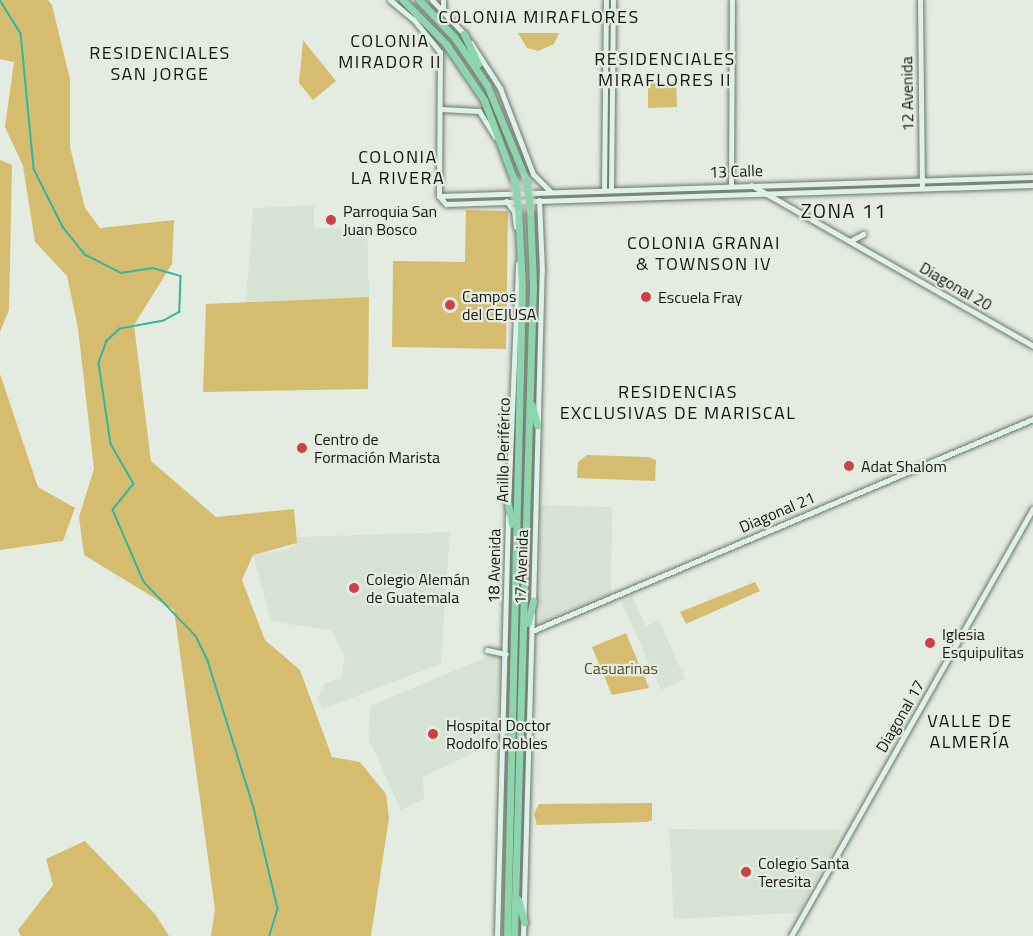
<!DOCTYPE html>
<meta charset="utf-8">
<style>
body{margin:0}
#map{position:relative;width:1033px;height:936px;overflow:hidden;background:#e4ece1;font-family:"Titillium Web",sans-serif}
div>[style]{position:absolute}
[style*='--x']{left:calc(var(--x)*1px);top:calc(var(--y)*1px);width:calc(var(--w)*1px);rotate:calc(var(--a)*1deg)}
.built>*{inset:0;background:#d7e3d2}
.green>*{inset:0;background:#d6bc6f}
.stream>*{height:1.5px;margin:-0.75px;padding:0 0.75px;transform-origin:0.75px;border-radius:0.75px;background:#30b5a2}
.roads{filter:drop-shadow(0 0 2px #6f756c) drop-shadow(0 0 2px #6f756c)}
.secondary>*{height:5px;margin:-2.5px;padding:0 2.5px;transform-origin:2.5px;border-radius:2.5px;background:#ddf2e6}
.highway>*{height:7px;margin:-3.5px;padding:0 3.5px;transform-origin:3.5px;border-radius:3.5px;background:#8dd5ac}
.bridges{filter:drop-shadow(0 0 2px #cbcccb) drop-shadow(0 0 2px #cbcccb)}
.highway-bridge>*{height:7px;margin:-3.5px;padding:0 3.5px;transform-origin:3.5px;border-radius:3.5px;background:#8dd5ac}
.dots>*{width:16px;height:16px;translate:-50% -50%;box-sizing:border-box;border:3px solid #e4ece1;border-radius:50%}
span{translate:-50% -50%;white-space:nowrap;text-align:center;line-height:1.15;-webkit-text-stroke:4.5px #e4ece1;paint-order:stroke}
.street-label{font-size:16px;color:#131511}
.poi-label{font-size:16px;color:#131511}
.left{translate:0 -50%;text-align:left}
.park-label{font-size:16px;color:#574a24}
.neighbourhood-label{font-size:18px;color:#131511;letter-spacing:1.5px}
.quarter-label{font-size:20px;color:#131511;letter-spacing:1.5px}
</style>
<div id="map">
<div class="built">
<i style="clip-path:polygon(314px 205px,314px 229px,367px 226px,369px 297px,246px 302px,253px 208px)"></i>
<i style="clip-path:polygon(540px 505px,612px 507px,611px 597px,540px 627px)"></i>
<i style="clip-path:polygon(450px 532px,441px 664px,322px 709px,317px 699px,324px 684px,341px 678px,345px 656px,332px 631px,271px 621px,253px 555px,286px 550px,296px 544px,296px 537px)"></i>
<i style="clip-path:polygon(632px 596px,646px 626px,659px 620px,685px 679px,661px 690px,621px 601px)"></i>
<i style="clip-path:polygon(501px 651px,496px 742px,423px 777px,424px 799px,401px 810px,369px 740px,370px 706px)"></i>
<i style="clip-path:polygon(669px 829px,842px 830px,799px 913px,674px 919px)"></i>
</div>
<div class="green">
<i style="clip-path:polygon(0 0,48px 0,52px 5px,70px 79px,70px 147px,85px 208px,100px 228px,174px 220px,172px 264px,134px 325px,151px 461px,216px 517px,294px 509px,297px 543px,253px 555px,242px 580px,265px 640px,300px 670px,332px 757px,360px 762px,386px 794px,389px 818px,371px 936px,211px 936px,215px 909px,174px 610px,84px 555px,79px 517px,94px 469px,78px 328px,67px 276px,35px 242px,23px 166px,5px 127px,14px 62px,0 59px)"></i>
<i style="clip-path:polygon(518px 33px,559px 33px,554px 44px,538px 51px,527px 48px)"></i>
<i style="clip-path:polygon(303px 40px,336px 81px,313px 100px,299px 83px)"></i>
<i style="clip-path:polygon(676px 82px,677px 107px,648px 108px,648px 83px)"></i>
<i style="clip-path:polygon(0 160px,12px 165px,9px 310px,0 332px)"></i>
<i style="clip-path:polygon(466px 210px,508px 211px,506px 349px,392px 347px,393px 261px,465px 262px)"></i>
<i style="clip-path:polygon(369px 297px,368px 389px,203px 392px,206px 304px)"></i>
<i style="clip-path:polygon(0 374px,38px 487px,75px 508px,63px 541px,0 550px)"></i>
<i style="clip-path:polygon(587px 455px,648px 457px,656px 460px,655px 481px,577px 478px,578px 462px)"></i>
<i style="clip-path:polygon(755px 582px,760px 591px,686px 624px,680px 612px)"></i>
<i style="clip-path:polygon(626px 633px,649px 688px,612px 695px,592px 647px)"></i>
<i style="clip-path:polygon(652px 803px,652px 820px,647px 822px,537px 825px,534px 814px,539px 804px)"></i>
<i style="clip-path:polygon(85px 841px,155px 914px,169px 936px,21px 936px,18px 930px,53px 885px,46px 859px)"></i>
</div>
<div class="stream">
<i style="--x:0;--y:0;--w:39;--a:58"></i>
<i style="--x:21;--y:33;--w:137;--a:84.5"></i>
<i style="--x:34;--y:169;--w:65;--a:63.4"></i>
<i style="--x:63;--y:227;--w:36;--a:51"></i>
<i style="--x:86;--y:255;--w:39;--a:27"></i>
<i style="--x:121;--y:273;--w:32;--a:-9"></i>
<i style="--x:153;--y:268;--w:29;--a:16"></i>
<i style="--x:181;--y:276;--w:36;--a:92"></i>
<i style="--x:180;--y:312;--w:18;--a:151"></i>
<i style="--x:164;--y:321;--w:45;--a:169.7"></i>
<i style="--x:120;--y:329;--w:18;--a:137"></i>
<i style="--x:107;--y:341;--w:23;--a:110"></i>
<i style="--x:99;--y:363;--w:82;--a:81.6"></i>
<i style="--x:111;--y:444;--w:46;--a:60.1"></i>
<i style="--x:134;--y:484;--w:33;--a:129"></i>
<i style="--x:113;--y:510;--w:78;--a:66.7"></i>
<i style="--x:144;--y:582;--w:75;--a:46.1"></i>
<i style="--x:196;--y:636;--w:28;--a:64"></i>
<i style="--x:208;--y:661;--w:154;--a:72.6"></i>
<i style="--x:254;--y:808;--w:104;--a:76.6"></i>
<i style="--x:278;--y:909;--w:28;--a:107"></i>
</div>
<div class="roads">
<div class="secondary">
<i style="--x:390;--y:0;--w:31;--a:40"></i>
<i style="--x:414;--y:20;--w:41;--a:50.9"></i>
<i style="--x:440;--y:52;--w:144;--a:90.4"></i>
<i style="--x:439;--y:196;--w:11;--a:49"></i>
<i style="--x:446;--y:204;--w:587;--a:-1.85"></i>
<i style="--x:432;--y:0;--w:50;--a:46.6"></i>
<i style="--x:920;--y:0;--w:187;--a:89.4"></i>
<i style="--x:443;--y:10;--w:10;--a:-90"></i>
<i style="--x:471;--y:43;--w:54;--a:57.2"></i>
<i style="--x:500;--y:88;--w:92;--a:69"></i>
<i style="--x:533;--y:174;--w:24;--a:45"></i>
<i style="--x:440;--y:109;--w:39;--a:3"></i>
<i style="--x:479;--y:111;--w:31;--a:58"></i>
<i style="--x:731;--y:185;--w:185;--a:-89.7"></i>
<i style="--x:751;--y:185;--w:325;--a:29.7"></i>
<i style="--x:611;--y:189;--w:189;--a:-89.4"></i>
<i style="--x:604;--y:190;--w:190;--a:-89.4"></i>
<i style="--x:439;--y:196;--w:594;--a:-1.83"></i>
<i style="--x:506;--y:201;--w:13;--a:51"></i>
<i style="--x:514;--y:211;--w:16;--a:83"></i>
<i style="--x:850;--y:241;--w:15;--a:-28"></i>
<i style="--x:508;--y:506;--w:243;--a:-87.6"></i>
<i style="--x:533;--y:605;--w:334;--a:-88.5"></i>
<i style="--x:542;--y:271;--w:71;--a:-92.4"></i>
<i style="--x:532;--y:631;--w:544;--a:-22.94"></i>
<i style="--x:487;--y:650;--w:19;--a:12"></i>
<i style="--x:497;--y:936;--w:421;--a:-88.5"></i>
<i style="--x:523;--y:936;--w:322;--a:-88.4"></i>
<i style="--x:791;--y:936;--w:491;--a:-60.5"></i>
</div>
<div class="highway">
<i style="--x:403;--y:0;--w:62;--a:45.7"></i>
<i style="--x:446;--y:44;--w:68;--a:55.8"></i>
<i style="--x:484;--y:100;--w:89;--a:69.5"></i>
<i style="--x:419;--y:0;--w:52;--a:46.5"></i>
<i style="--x:455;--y:38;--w:57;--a:55.8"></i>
<i style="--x:487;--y:85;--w:103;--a:67.7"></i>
<i style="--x:464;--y:34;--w:33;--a:65"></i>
<i style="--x:532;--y:405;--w:21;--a:76"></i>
<i style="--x:508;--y:504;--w:20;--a:79"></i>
<i style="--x:528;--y:623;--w:23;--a:-77"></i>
<i style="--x:504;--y:747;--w:22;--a:-74"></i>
<i style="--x:518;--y:899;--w:24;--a:75"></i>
<i style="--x:507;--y:936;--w:649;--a:-88.68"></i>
<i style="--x:522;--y:287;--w:79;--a:-92.9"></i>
<i style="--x:514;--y:936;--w:650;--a:-88.33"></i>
<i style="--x:533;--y:286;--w:79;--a:-92.2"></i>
</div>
</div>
<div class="bridges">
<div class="highway-bridge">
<i style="--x:526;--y:180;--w:27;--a:82"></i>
<i style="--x:515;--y:183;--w:25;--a:83"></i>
</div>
</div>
<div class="dots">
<i style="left:331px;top:220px;background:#cf3f43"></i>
<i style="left:646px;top:297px;background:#cf3f43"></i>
<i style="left:450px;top:305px;background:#cf3f43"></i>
<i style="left:302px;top:448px;background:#cf3f43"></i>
<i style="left:849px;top:466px;background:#cf3f43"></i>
<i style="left:354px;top:588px;background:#cf3f43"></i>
<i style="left:930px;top:643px;background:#cf3f43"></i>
<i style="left:433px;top:734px;background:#cf3f43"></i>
<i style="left:746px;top:872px;background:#cf3f43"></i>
</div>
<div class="street-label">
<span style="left:907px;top:94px;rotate:-91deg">12 Avenida</span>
<span style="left:736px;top:171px;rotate:-2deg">13 Calle</span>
<span style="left:956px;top:286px;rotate:30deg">Diagonal 20</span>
<span style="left:503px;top:450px;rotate:-89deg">Anillo Periférico</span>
<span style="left:777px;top:512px;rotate:-23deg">Diagonal 21</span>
<span style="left:494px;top:566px;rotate:-89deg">18 Avenida</span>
<span style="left:521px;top:567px;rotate:-88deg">17 Avenida</span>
<span style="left:900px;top:716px;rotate:-60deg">Diagonal 17</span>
</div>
<div class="poi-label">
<span class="left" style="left:343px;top:220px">Parroquia San<br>Juan Bosco</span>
<span class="left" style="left:462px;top:305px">Campos<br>del CEJUSA</span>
<span class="left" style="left:658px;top:297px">Escuela Fray</span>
<span class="left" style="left:314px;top:448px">Centro de<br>Formación Marista</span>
<span class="left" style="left:861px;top:466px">Adat Shalom</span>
<span class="left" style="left:366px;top:588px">Colegio Alemán<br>de Guatemala</span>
<span class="left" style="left:942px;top:643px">Iglesia<br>Esquipulitas</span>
<span class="left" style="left:446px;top:734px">Hospital Doctor<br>Rodolfo Robles</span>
<span class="left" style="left:758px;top:872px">Colegio Santa<br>Teresita</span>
</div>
<div class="park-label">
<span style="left:621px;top:668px">Casuarinas</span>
</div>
<div class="neighbourhood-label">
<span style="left:539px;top:17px">COLONIA MIRAFLORES</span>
<span style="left:390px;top:52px">COLONIA<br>MIRADOR II</span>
<span style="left:160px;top:64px">RESIDENCIALES<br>SAN JORGE</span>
<span style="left:665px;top:70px">RESIDENCIALES<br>MIRAFLORES II</span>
<span style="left:398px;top:168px">COLONIA<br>LA RIVERA</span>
<span style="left:704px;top:254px">COLONIA GRANAI<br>&amp; TOWNSON IV</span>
<span style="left:678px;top:403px">RESIDENCIAS<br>EXCLUSIVAS DE MARISCAL</span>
<span style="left:970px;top:732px">VALLE DE<br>ALMERÍA</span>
</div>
<div class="quarter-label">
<span style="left:844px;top:210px">ZONA 11</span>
</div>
</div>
